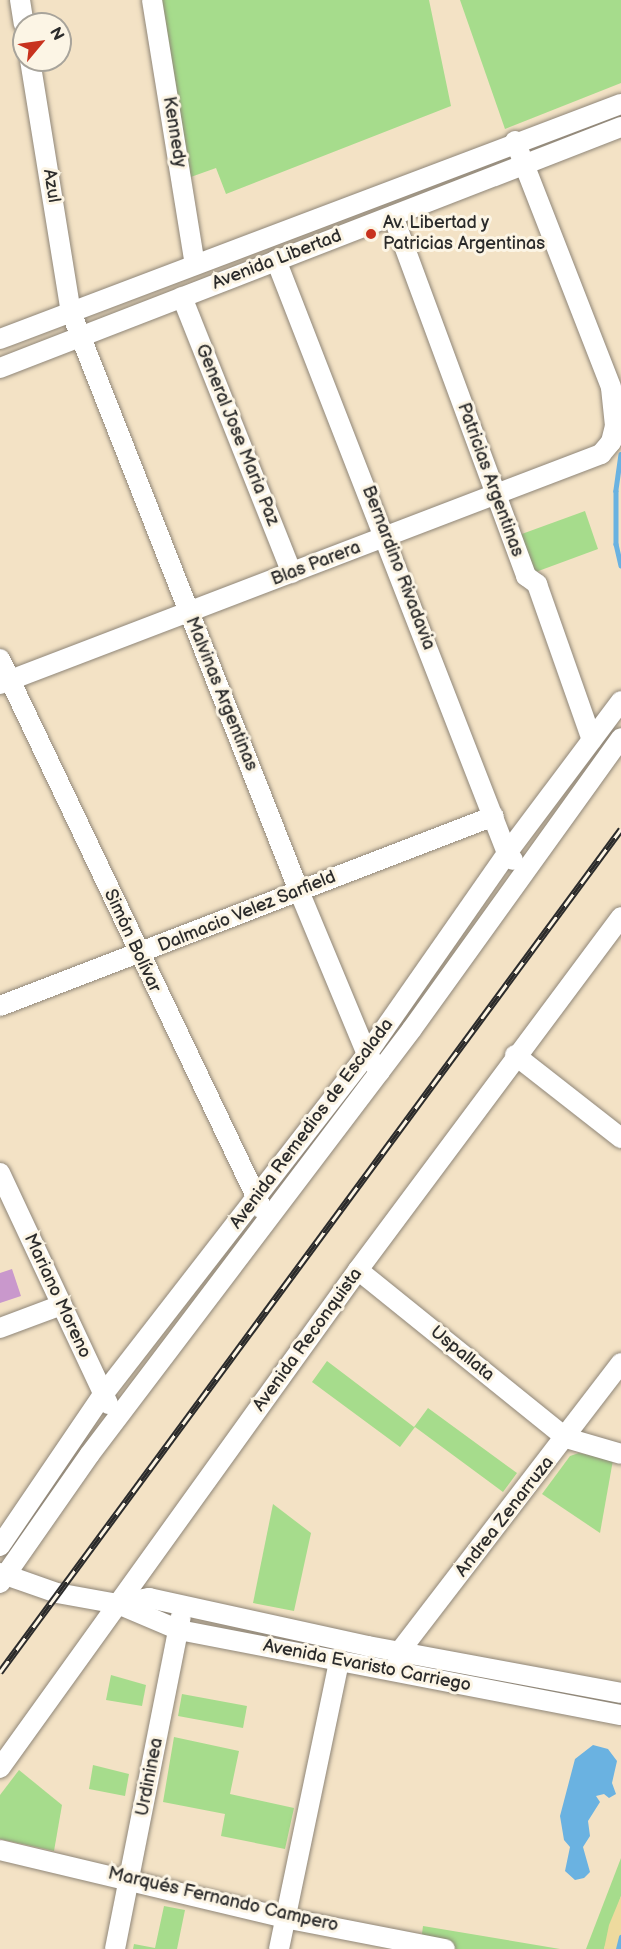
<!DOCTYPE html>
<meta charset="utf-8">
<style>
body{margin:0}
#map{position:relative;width:621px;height:1949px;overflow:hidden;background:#f3e2c5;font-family:"Balsamiq Sans",sans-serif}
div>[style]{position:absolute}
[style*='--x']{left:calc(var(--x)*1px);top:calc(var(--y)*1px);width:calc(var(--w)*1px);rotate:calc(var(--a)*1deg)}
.green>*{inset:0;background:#a6dc8c}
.sand>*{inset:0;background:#eeda9e}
.water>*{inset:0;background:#6ab2e1}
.stream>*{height:4.5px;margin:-2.25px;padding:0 2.25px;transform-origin:2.25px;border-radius:2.25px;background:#6ab2e1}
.building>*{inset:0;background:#c998cc}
.roads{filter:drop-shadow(0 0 2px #8f8678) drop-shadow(0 0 2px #8f8678)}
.minor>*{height:20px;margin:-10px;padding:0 10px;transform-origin:10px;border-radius:10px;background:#fff}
.rail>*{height:7px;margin-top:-3.5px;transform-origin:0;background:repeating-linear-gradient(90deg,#fcf5e5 0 14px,#2b2b2b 0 28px);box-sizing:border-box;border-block:2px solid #2b2b2b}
.dots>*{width:16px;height:16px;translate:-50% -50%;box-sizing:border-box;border:3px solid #fcf5e5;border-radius:50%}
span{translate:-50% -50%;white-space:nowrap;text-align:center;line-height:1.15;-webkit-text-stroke:6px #fcf5e5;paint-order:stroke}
.street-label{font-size:18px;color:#2b2b2b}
.poi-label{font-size:18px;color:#2b2b2b}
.left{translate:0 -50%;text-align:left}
.north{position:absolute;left:12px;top:12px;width:60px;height:60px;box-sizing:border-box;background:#fcf5e5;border:2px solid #a8a49b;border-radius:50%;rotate:61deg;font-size:16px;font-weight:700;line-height:24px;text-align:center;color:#2b2b2b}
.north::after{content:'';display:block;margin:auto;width:21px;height:27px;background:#c8321e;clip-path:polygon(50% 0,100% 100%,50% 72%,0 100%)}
</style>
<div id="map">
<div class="green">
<i style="clip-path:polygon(159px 0,429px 0,451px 106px,226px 194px,216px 168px,188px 178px)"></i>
<i style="clip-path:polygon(460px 0,621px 0,621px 83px,505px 129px)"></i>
<i style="clip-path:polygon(585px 511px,598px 549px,533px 573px,519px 535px)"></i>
<i style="clip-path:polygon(327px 1361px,414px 1427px,428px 1408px,517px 1473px,503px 1492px,415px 1427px,400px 1447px,312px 1382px)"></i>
<i style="clip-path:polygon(579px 1453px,613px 1460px,600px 1533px,542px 1494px,570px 1456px)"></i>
<i style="clip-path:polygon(273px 1504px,311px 1533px,294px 1611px,253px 1603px)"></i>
<i style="clip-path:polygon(111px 1675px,146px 1685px,142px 1706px,106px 1700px)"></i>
<i style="clip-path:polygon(182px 1694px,247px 1706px,243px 1728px,178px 1716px)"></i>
<i style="clip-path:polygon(174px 1737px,239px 1751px,230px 1794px,294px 1808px,285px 1849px,221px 1836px,225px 1814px,163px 1802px)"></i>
<i style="clip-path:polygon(93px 1765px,129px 1774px,125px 1796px,89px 1789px)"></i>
<i style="clip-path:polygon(19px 1770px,62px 1805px,54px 1851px,0 1839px,0 1795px)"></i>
<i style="clip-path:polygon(621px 1858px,621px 1896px,604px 1949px,586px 1949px)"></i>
<i style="clip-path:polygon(164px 1906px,185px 1910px,177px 1949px,133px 1949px,134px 1944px,155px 1948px)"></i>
<i style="clip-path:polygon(423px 1926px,560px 1949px,420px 1949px)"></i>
</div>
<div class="sand">
<i style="clip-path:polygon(621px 1896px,621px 1949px,604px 1949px,609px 1925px)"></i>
</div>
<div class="water">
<i style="clip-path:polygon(593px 1745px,608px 1749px,617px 1761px,612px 1783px,616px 1794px,609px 1798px,604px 1794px,596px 1796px,600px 1802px,588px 1821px,590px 1836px,583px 1847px,590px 1872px,584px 1878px,575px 1880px,565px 1871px,570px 1847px,564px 1840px,560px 1816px,575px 1759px)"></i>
</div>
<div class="stream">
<i style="--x:621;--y:454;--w:37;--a:98"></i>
<i style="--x:616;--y:491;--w:53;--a:90"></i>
<i style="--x:616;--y:544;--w:22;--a:77"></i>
<i style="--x:618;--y:1949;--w:12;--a:-76"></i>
</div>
<div class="building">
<i style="clip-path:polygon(12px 1269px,21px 1296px,0 1303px,0 1273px)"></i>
</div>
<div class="roads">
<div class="minor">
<i style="--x:20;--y:0;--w:24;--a:81"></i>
<i style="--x:152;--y:0;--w:268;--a:80.8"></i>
<i style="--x:30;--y:60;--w:255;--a:80.8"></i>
<i style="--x:71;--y:312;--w:622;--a:68.51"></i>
<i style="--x:299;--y:891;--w:177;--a:67.4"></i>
<i style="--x:367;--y:1054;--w:22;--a:54"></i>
<i style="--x:393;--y:216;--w:384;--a:69.7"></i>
<i style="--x:526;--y:576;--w:14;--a:36"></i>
<i style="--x:537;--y:584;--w:165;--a:70.6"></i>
<i style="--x:276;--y:260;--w:636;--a:68.72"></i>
<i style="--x:507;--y:853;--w:9;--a:49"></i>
<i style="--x:182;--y:297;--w:297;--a:68.3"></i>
<i style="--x:0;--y:339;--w:664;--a:-20.73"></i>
<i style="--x:0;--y:368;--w:666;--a:-21.21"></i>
<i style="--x:0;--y:659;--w:609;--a:64.53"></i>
<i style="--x:0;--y:684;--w:644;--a:-20.94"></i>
<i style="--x:601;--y:454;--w:16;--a:-50"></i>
<i style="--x:611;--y:442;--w:16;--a:-76"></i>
<i style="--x:615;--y:426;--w:39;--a:-96"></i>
<i style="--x:611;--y:387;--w:264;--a:-111.3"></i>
<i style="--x:0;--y:1006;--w:529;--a:-21.04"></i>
<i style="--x:515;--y:1055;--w:135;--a:38.1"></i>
<i style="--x:0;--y:1173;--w:255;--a:64.9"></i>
<i style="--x:358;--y:1270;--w:267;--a:38.9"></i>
<i style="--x:566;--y:1438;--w:57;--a:16.2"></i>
<i style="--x:0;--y:1328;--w:66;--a:-20.4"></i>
<i style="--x:0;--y:1546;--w:181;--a:-55.8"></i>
<i style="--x:102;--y:1396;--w:433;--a:-52.2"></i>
<i style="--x:367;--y:1054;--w:245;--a:-55.1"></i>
<i style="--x:507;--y:853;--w:190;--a:-53.1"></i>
<i style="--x:0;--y:1573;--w:60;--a:19.3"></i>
<i style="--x:57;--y:1593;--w:62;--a:10.2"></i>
<i style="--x:118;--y:1604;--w:66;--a:23.1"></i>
<i style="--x:179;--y:1630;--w:450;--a:10.9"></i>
<i style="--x:0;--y:1583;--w:157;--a:-55.1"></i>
<i style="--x:90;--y:1454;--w:533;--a:-52.85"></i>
<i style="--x:412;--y:1029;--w:358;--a:-54.3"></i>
<i style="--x:118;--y:1604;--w:32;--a:-11"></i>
<i style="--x:149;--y:1598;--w:224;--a:12.4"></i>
<i style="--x:368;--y:1646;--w:257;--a:10.5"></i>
<i style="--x:398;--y:1661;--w:10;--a:-79"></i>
<i style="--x:400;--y:1651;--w:363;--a:-52.5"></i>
<i style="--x:0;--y:1768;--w:613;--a:-54.29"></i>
<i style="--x:358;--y:1270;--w:440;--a:-53.3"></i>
<i style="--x:0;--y:1850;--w:293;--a:13.4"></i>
<i style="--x:285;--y:1918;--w:163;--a:11"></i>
<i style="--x:115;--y:1949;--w:338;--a:-78.8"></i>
<i style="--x:279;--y:1949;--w:294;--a:-78.2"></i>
</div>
</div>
<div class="rail">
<i style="--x:0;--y:1672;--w:1047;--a:-53.62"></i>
</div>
<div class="dots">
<i style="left:371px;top:234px;background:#c8321e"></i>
</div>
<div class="street-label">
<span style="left:174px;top:132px;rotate:81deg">Kennedy</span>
<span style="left:51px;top:186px;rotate:81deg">Azul</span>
<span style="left:277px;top:260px;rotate:-21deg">Avenida Libertad</span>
<span style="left:237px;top:435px;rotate:68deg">General Jose Maria Paz</span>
<span style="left:490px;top:480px;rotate:70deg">Patricias Argentinas</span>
<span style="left:316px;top:564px;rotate:-21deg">Blas Parera</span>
<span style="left:398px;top:568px;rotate:69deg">Bernardino Rivadavia</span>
<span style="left:221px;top:694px;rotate:68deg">Malvinas Argentinas</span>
<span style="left:247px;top:912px;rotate:-22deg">Dalmacio Velez Sarfield</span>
<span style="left:132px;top:941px;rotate:65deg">Simón Bolívar</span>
<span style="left:312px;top:1124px;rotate:-53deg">Avenida Remedios de Escalada</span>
<span style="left:57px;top:1296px;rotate:65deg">Mariano Moreno</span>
<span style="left:308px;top:1340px;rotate:-54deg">Avenida Reconquista</span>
<span style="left:462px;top:1354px;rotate:39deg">Uspallata</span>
<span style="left:505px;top:1517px;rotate:-52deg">Andrea Zenarruza</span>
<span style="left:367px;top:1666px;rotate:11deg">Avenida Evaristo Carriego</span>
<span style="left:150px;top:1777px;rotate:-79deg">Urdininea</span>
<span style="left:223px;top:1900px;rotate:13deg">Marqués Fernando Campero</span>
</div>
<div class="poi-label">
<span class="left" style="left:383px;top:234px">Av. Libertad y<br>Patricias Argentinas</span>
</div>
<div class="north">N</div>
</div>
